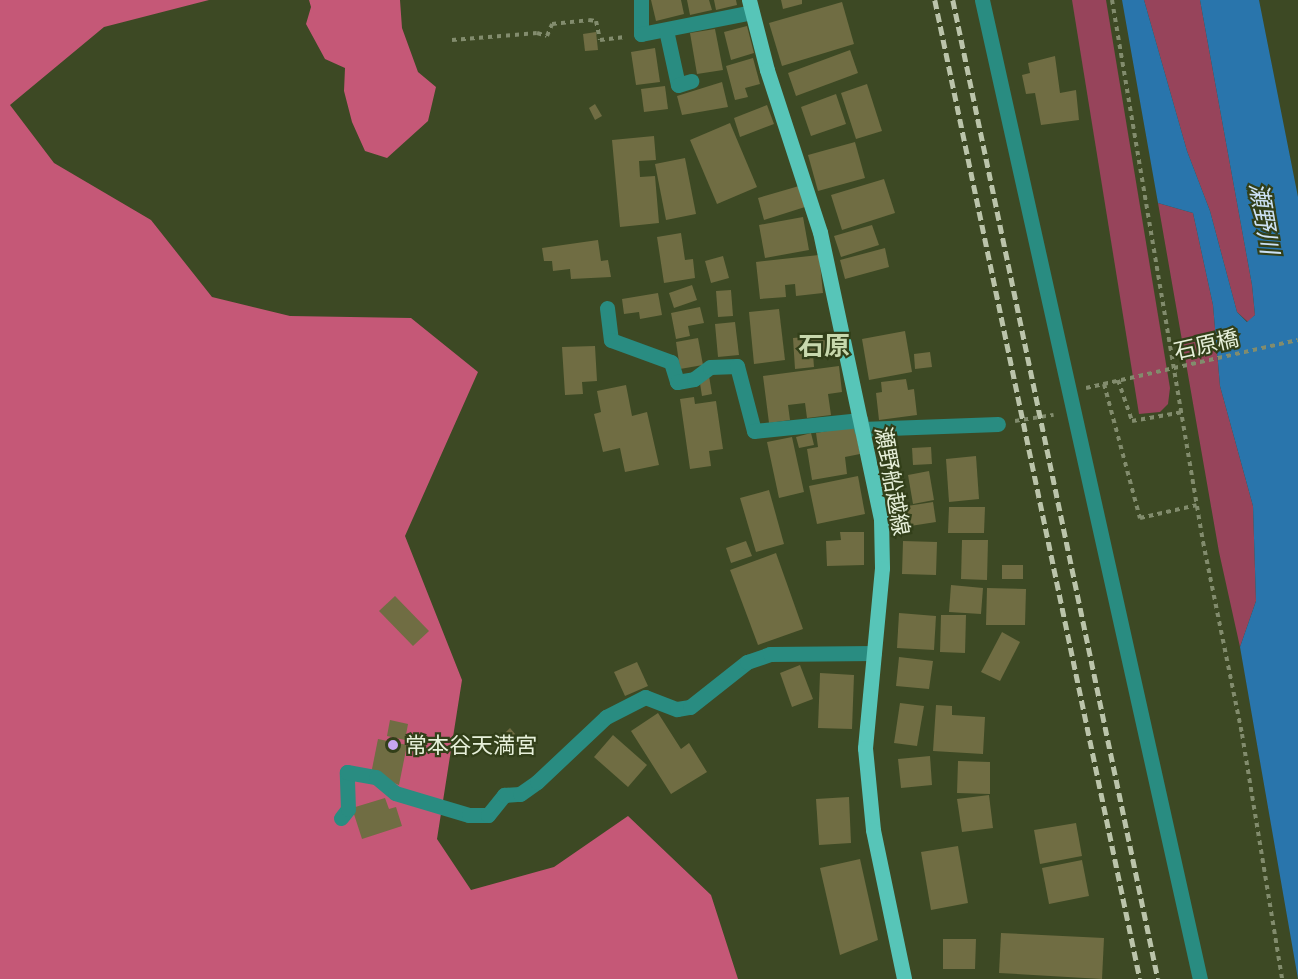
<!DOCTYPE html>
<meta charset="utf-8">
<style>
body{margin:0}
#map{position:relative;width:1298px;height:979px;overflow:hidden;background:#3d4924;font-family:Commissioner,"Noto Sans JP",sans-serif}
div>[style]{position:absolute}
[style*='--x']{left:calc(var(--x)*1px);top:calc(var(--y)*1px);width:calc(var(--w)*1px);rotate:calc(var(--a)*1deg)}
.green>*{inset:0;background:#97445b}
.forest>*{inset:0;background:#c55877}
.water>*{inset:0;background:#2975ac}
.building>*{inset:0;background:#706d43}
.path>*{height:4px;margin-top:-2px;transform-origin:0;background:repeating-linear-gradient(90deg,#828c6d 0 4.5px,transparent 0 9px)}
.minor>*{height:15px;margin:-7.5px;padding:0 7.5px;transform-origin:7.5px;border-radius:7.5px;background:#298c81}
.major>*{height:15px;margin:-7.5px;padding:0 7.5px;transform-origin:7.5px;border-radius:7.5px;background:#57c5b8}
.rail>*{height:4.5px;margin-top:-2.25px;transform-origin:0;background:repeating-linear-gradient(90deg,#bbc4aa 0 9px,transparent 0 13.5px)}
.dots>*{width:16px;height:16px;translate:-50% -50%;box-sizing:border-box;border:3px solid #323f19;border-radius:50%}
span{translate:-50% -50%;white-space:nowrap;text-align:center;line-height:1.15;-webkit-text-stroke:4.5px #323f19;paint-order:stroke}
.street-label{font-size:22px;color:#e7f0da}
.poi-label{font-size:22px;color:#e7f0da}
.left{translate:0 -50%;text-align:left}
.water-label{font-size:24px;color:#cde2f5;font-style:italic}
.quarter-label{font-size:26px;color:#c8d8ad;font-weight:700}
</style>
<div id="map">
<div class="green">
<i style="clip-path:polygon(1072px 0,1106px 0,1170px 388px,1168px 404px,1160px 412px,1139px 414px)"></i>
<i style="clip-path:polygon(1144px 0,1200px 0,1252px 285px,1255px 315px,1248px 322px,1237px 312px,1210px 211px,1187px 151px)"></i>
<i style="clip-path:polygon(1158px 203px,1193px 213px,1213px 305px,1220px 386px,1253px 506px,1256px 601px,1240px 647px,1219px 552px)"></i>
</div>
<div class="forest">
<i style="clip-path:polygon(0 0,209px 0,104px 27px,10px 105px,54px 163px,151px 220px,212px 297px,290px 316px,411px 318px,478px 372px,405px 536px,462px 680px,437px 839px,471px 890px,554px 867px,628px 816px,711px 895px,738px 979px,0 979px)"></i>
<i style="clip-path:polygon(309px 0,400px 0,402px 28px,418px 72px,436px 87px,428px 121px,387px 158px,365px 151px,352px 122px,344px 91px,345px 68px,325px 59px,306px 24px,311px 7px)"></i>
</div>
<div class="water">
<i style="clip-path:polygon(1122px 0,1144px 0,1187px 151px,1210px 211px,1237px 312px,1247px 322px,1255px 315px,1252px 285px,1200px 0,1259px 0,1298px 197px,1298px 979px,1240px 647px,1256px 601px,1253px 506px,1220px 386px,1213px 305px,1193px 213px,1158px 203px)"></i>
</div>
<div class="building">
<i style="clip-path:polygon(651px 0,681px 0,684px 14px,656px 21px)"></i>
<i style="clip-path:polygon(687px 0,709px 0,712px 10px,690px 15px)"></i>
<i style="clip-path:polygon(714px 0,736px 0,737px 5px,716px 10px)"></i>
<i style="clip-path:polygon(781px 0,802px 0,802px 4px,783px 9px)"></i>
<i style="clip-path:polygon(842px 2px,854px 44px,782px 66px,769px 23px)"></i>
<i style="clip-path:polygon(747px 26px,754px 53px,731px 60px,724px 32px)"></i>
<i style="clip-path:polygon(715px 29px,723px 70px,697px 74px,690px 33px)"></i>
<i style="clip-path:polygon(596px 32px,598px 50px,585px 51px,583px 34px)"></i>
<i style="clip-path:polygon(655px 48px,660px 82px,636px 85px,631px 52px)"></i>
<i style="clip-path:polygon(850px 50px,858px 73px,796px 96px,788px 73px)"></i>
<i style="clip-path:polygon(1055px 56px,1060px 93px,1076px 90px,1079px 120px,1041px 125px,1035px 93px,1026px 94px,1022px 75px,1030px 73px,1028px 63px)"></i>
<i style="clip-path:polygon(753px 58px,760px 84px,745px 88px,748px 97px,735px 100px,726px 66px)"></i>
<i style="clip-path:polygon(722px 82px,728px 107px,682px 115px,677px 96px)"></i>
<i style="clip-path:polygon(867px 84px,882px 131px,856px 139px,841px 93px)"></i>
<i style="clip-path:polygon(665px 86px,668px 109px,644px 112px,641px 89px)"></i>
<i style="clip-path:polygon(836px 94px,846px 124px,811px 136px,801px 107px)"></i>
<i style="clip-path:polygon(595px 104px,602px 116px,595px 120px,589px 108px)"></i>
<i style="clip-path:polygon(767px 105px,774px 124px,740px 137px,734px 118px)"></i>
<i style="clip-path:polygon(730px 123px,757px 187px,717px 204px,690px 140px)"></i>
<i style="clip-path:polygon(654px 136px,656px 160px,639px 161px,640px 177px,655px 176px,659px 223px,620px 227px,612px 140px)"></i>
<i style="clip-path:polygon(855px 142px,865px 178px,818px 191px,808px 155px)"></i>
<i style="clip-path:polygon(685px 158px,696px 214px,666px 220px,655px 164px)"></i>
<i style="clip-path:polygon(884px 179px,895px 213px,842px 230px,831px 195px)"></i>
<i style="clip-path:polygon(799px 186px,805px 207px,764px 220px,758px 198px)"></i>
<i style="clip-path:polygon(803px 217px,809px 250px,765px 258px,759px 225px)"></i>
<i style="clip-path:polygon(872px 225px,879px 245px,841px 257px,834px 236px)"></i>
<i style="clip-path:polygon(681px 233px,685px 260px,693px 259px,695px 278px,664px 283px,657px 237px)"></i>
<i style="clip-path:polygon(598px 240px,601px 261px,608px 260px,611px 277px,571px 279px,570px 269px,553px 271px,552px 261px,544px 261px,542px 248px)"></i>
<i style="clip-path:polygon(885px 248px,889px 267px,845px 279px,840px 260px)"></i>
<i style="clip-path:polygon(819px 255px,823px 293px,796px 296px,795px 284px,785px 285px,786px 297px,760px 299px,756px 262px)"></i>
<i style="clip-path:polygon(723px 256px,729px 278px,711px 283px,705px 261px)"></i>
<i style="clip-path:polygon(692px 285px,697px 300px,674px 308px,669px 293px)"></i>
<i style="clip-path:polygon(731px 290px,733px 316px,718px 317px,716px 291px)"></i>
<i style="clip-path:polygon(658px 293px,662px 315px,640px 319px,639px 312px,624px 314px,622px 299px)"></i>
<i style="clip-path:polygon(700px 307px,704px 323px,688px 326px,690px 336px,676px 339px,671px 313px)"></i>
<i style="clip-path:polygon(779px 309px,785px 360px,754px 364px,749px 312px)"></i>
<i style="clip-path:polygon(735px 322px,739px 355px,718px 357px,715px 324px)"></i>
<i style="clip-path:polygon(905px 331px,912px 372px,869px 380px,862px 339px)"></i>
<i style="clip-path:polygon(831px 335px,832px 353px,813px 354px,814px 367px,795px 369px,793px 338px)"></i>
<i style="clip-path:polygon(698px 338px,703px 365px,680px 369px,676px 342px)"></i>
<i style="clip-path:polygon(595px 346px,597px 381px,582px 382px,583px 394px,565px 395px,562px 347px)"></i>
<i style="clip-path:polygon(930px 352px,932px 367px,915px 369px,914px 354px)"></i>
<i style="clip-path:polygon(839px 366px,842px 392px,828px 394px,831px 415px,807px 418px,805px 403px,788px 405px,790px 420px,769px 423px,763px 376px)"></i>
<i style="clip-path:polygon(709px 376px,712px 394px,702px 396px,699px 377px)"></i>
<i style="clip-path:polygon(906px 379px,908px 390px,914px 389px,917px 415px,879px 420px,876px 393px,882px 392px,881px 382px)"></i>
<i style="clip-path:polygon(626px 385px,632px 416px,647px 412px,659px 465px,625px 472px,620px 448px,603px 452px,594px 414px,601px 412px,597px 391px)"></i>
<i style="clip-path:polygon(694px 397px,695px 404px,716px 401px,723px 449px,709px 451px,711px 466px,690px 469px,680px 399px)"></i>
<i style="clip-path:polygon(855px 426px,860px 454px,845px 457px,847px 474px,812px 480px,807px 449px,818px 447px,816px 433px)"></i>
<i style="clip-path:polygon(811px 433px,814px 445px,799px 448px,796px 437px)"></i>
<i style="clip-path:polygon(792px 437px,804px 492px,779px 498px,767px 442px)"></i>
<i style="clip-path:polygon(931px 447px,932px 464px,913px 465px,912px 448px)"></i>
<i style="clip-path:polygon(976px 456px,979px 499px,949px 502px,946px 459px)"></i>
<i style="clip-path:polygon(929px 471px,934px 500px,913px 504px,908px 475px)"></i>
<i style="clip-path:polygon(858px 476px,865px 514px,817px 524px,809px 486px)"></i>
<i style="clip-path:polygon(769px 490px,784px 544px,756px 552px,740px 498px)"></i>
<i style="clip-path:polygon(933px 502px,936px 522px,904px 527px,901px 507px)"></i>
<i style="clip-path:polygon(949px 507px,985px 507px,984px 533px,948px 533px)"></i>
<i style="clip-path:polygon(840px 532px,864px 532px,864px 565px,827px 566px,826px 541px,841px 540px)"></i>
<i style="clip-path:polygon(962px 540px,988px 540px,987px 580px,961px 579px)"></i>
<i style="clip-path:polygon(746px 541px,752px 556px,731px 563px,726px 548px)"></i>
<i style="clip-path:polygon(903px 541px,937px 542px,936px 575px,902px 574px)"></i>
<i style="clip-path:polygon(776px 553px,803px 629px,758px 645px,730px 570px)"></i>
<i style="clip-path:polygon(1002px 565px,1023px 565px,1023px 579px,1002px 579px)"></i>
<i style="clip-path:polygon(951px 585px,983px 588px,981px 614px,949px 612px)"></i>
<i style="clip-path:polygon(987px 588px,1026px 589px,1025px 625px,986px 625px)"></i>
<i style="clip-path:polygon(395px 596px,429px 631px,413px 646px,379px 611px)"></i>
<i style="clip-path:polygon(899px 613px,936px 616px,934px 650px,897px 648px)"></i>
<i style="clip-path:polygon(941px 615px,966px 615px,965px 653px,940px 652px)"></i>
<i style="clip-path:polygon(1002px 632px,1020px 642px,1000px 681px,981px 672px)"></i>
<i style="clip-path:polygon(899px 657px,933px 661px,929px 689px,896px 686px)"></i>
<i style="clip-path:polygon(637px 662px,648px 686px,625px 696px,614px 672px)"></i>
<i style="clip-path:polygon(800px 665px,813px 699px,792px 707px,780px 673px)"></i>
<i style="clip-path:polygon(820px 673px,854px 675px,852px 729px,818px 728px)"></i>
<i style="clip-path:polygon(900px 703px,924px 706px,917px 746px,894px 743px)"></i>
<i style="clip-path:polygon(936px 705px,952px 706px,952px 715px,985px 717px,983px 754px,933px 751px)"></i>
<i style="clip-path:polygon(658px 713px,681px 749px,689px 743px,707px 772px,671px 794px,631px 731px)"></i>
<i style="clip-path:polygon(390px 720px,408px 724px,405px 740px,387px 736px)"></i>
<i style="clip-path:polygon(510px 728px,521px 741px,513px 748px,502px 736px)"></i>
<i style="clip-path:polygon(613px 735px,647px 765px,628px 787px,594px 757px)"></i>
<i style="clip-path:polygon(378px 739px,407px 745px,399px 785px,371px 774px)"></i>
<i style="clip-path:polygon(930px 756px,932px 785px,901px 788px,898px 759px)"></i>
<i style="clip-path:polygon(958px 761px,990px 762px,990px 794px,957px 793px)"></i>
<i style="clip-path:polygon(989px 795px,993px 828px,962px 832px,957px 799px)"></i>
<i style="clip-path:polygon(849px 797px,851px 843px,819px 845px,816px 799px)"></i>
<i style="clip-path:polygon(385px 798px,389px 809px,396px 807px,402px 826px,362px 839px,352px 808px)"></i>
<i style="clip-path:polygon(1076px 823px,1082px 856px,1040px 864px,1034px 830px)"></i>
<i style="clip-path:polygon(958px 846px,968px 903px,931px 910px,921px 852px)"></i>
<i style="clip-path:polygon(860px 859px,878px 940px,840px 955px,820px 868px)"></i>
<i style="clip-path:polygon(1082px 860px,1089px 896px,1049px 904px,1042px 868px)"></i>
<i style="clip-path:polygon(1001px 933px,1104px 938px,1102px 979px,999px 973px)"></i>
<i style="clip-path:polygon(943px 939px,976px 939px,975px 969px,943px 969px)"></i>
</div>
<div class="path">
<i style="--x:1112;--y:0;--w:550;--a:80.47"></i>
<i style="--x:1203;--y:542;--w:196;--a:78.5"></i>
<i style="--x:1242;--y:734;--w:248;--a:80.7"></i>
<i style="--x:452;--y:40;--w:85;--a:-4.7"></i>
<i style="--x:537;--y:33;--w:10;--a:17"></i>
<i style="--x:547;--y:36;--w:13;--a:-67"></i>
<i style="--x:552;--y:24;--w:37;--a:-6"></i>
<i style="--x:589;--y:20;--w:7;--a:8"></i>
<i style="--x:596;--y:21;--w:19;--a:78"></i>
<i style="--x:600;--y:40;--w:23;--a:-7"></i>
<i style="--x:1118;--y:380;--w:43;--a:71.1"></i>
<i style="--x:1132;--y:421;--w:52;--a:-10"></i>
<i style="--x:1104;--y:384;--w:139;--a:75"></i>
<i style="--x:1140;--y:518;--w:58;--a:-12.8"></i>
<i style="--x:1086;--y:388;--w:217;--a:-12.8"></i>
<i style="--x:1015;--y:421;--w:39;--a:-9"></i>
</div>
<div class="minor">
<i style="--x:641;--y:0;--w:34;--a:90"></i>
<i style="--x:641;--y:34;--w:113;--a:-11.2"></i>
<i style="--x:982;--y:0;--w:1003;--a:77.45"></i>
<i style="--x:666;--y:30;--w:56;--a:77.7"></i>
<i style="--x:678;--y:85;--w:14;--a:-17"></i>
<i style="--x:607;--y:308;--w:32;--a:83"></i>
<i style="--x:611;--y:340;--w:64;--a:20.1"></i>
<i style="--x:671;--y:362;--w:21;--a:73"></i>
<i style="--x:677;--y:382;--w:17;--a:-10"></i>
<i style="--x:694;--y:379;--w:20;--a:-37"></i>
<i style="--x:710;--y:367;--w:27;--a:-2"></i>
<i style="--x:737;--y:366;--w:67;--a:75.3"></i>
<i style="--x:754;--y:431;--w:107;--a:-5.9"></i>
<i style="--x:861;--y:429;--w:137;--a:-2.1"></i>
<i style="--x:341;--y:818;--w:11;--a:-52"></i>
<i style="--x:348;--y:809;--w:37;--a:-92"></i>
<i style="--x:347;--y:772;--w:29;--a:10"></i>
<i style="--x:376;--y:777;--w:25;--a:40"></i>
<i style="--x:395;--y:793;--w:77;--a:16.6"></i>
<i style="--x:469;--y:815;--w:19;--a:0"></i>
<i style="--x:488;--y:815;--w:26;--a:-51"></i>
<i style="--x:504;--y:795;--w:16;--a:-4"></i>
<i style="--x:520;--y:794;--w:21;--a:-35"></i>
<i style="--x:537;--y:782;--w:95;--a:-43.3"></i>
<i style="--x:606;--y:717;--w:44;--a:-27.1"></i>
<i style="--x:645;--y:697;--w:34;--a:21"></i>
<i style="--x:677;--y:709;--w:13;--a:-9"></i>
<i style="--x:690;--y:707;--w:73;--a:-38.3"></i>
<i style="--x:747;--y:662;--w:24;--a:-19"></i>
<i style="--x:770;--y:654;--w:104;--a:-0.6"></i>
</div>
<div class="major">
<i style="--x:749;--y:0;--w:72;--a:75.6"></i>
<i style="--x:767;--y:70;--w:170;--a:71.9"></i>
<i style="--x:820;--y:232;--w:293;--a:78"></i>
<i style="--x:881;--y:519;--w:49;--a:88.8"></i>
<i style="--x:882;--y:568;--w:181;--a:95.4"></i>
<i style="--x:865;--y:748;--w:82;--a:84.4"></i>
<i style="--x:873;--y:830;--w:152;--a:78.2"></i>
</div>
<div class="rail">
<i style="--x:935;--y:0;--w:1000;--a:78.17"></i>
<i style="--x:953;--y:0;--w:1000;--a:78.17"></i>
</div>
<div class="dots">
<i style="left:393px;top:745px;background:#c7a6ef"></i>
</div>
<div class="street-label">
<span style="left:1206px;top:344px;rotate:-13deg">石原橋</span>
<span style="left:893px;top:481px;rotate:80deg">瀬野船越線</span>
</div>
<div class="poi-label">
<span class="left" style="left:405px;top:745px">常本谷天満宮</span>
</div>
<div class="water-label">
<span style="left:1265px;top:218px;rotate:80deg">瀬野川</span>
</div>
<div class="quarter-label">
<span style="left:824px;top:345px">石原</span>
</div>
</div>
